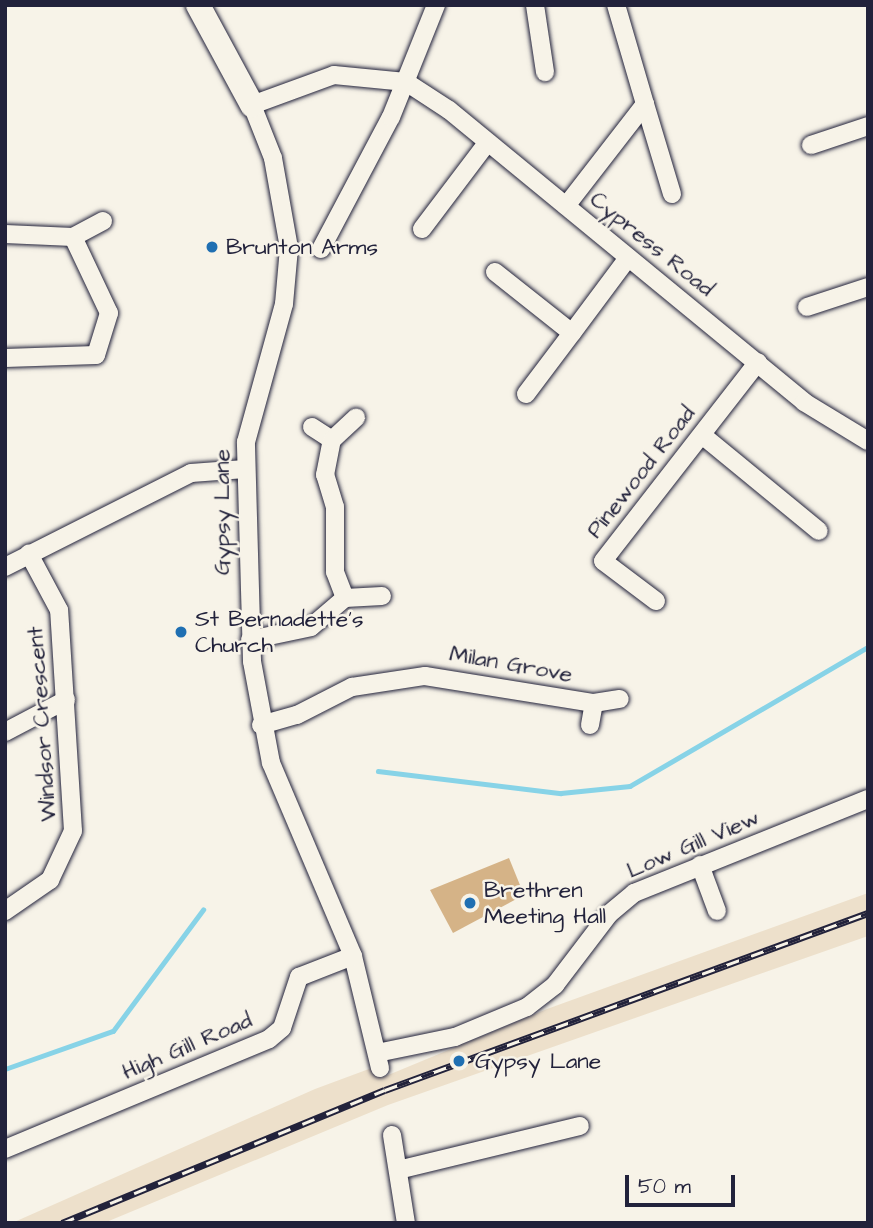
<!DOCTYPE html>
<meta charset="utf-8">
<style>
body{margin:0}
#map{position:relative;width:873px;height:1228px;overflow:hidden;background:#f7f3e8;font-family:"Architects Daughter",sans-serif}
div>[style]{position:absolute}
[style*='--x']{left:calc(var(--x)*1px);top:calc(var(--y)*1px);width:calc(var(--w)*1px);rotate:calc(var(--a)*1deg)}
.built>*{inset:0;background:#ede0cb}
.stream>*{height:4.5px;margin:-2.25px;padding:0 2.25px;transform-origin:2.25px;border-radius:2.25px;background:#87d3e7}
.building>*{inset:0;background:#d5b387}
.roads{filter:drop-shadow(0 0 2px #22223b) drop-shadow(0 0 2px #22223b)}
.street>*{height:18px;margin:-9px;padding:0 9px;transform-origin:9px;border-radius:9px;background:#f7f3e8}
.secondary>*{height:24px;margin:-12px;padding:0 12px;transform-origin:12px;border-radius:12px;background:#f7f3e8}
.rail>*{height:7px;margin-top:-3.5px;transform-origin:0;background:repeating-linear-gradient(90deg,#f7f3e8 0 13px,#22223b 0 26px);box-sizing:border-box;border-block:2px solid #22223b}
.dots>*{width:19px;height:19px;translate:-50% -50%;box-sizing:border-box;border:4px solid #f7f3e8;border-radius:50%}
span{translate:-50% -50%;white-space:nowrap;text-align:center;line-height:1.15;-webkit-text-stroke:5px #f7f3e8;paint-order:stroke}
.street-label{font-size:23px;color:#22223b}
.poi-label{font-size:23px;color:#22223b}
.left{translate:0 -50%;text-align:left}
.frame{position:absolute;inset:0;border:7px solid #22223b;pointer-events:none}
.scale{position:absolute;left:625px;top:1175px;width:110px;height:32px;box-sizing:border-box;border:4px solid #22223b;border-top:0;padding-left:9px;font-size:21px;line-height:24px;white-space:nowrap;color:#22223b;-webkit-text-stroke:5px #f7f3e8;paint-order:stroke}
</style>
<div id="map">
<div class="built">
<i style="clip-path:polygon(868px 893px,868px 936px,388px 1105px,104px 1223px,12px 1223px,315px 1089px,377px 1066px,381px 1078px,547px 1009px)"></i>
</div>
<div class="stream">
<i style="--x:378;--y:771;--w:184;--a:6.9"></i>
<i style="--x:561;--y:793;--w:69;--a:-5.8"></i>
<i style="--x:630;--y:786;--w:276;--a:-30.3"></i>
<i style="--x:5;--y:1069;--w:114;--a:-19.4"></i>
<i style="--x:113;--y:1031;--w:151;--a:-53.4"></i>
</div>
<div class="building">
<i style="clip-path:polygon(509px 858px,524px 895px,453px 933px,430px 890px)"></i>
</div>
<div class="roads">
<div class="street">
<i style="--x:535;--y:5;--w:68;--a:81.5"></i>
<i style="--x:645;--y:104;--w:94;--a:73.3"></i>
<i style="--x:811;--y:145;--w:60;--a:-18.4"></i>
<i style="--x:566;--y:206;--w:129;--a:-52.2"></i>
<i style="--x:645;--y:104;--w:103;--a:-106.3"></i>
<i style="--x:422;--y:229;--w:108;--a:-52.9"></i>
<i style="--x:5;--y:234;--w:68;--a:2.5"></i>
<i style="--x:73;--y:237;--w:34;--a:-28"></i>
<i style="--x:321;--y:249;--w:149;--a:-62.1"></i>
<i style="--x:391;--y:117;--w:121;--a:-68.1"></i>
<i style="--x:495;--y:272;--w:98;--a:38.4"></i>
<i style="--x:572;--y:333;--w:94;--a:-53.3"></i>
<i style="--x:807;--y:307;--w:64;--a:-18.2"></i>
<i style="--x:5;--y:358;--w:91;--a:-1.9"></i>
<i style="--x:96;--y:355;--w:44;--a:-72.8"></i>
<i style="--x:109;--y:313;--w:84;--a:-115.3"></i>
<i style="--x:526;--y:394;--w:76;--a:-53"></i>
<i style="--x:312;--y:427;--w:24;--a:33"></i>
<i style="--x:702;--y:435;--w:151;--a:39.4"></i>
<i style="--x:5;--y:567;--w:208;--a:-26.8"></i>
<i style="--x:191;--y:473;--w:54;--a:-4.2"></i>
<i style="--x:345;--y:598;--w:28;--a:-111"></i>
<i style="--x:335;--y:572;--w:65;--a:-90"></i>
<i style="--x:335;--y:507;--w:34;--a:-107"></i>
<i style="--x:325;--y:475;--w:36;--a:-79"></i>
<i style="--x:332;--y:440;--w:33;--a:-43"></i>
<i style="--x:656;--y:601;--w:66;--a:-143"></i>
<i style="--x:603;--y:561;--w:252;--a:-52.1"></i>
<i style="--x:250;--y:640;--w:62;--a:-12"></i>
<i style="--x:311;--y:627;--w:45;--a:-40.5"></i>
<i style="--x:345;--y:598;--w:37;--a:-3"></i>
<i style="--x:261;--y:725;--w:37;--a:-16"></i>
<i style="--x:297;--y:715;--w:62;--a:-27"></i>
<i style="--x:352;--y:687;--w:74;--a:-8.6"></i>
<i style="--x:425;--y:676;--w:171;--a:9.1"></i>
<i style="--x:594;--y:703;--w:26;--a:-9"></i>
<i style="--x:590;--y:725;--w:22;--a:-80"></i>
<i style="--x:5;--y:732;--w:69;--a:-27.7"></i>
<i style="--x:700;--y:865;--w:49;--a:69.7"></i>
<i style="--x:5;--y:911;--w:55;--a:-34.6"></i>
<i style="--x:50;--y:880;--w:54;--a:-64.9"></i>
<i style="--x:73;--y:831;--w:221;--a:-93.6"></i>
<i style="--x:59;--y:610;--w:64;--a:-118.2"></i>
<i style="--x:377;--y:1053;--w:80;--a:-11.6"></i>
<i style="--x:455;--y:1037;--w:78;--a:-22.6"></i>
<i style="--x:527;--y:1007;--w:36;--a:-38"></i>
<i style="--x:555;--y:985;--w:89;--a:-52.7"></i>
<i style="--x:609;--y:914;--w:33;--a:-40"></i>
<i style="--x:634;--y:893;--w:252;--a:-21.9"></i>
<i style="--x:380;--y:1068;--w:115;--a:-103.6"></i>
<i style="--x:353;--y:956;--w:210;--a:-113"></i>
<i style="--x:271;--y:763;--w:104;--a:-100.6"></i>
<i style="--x:252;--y:661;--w:219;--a:-91.6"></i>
<i style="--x:246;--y:442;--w:143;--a:-74.6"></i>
<i style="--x:284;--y:304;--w:56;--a:-84.9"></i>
<i style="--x:289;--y:248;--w:91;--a:-100.1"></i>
<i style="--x:273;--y:158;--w:57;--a:-111.6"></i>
<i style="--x:252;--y:105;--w:87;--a:-20.1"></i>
<i style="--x:334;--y:75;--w:72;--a:5.6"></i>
<i style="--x:406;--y:82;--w:51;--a:33.1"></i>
<i style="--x:449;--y:110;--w:460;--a:39.4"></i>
<i style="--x:804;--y:402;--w:75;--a:31.4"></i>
<i style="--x:392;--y:1135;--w:89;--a:81"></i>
<i style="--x:5;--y:1149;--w:286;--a:-22.6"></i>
<i style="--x:269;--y:1039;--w:17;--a:-40"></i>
<i style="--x:282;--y:1028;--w:54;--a:-71.6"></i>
<i style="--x:299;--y:977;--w:58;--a:-21.3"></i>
<i style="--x:398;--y:1170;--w:187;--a:-13.6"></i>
</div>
<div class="secondary">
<i style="--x:198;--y:5;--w:114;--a:61.6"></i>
</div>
</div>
<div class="rail">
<i style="--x:62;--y:1223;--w:349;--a:-22.4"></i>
<i style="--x:385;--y:1090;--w:514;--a:-20.13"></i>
</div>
<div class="dots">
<i style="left:212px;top:247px;background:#1f6fb2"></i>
<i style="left:181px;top:632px;background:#1f6fb2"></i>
<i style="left:470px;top:903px;background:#1f6fb2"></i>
<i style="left:459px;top:1061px;background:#1f6fb2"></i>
</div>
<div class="street-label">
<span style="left:652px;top:244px;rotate:39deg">Cypress Road</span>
<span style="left:641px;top:472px;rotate:-52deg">Pinewood Road</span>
<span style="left:222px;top:512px;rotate:-90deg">Gypsy Lane</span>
<span style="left:511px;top:664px;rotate:10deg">Milan Grove</span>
<span style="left:42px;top:724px;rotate:-94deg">Windsor Crescent</span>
<span style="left:693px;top:844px;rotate:-23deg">Low Gill View</span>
<span style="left:187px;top:1046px;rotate:-23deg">High Gill Road</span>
</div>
<div class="poi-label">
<span class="left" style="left:226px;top:247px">Brunton Arms</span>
<span class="left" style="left:195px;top:632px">St Bernadette’s<br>Church</span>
<span class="left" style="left:484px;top:903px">Brethren<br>Meeting Hall</span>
<span class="left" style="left:475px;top:1061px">Gypsy Lane</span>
</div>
<div class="frame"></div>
<div class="scale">50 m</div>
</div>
